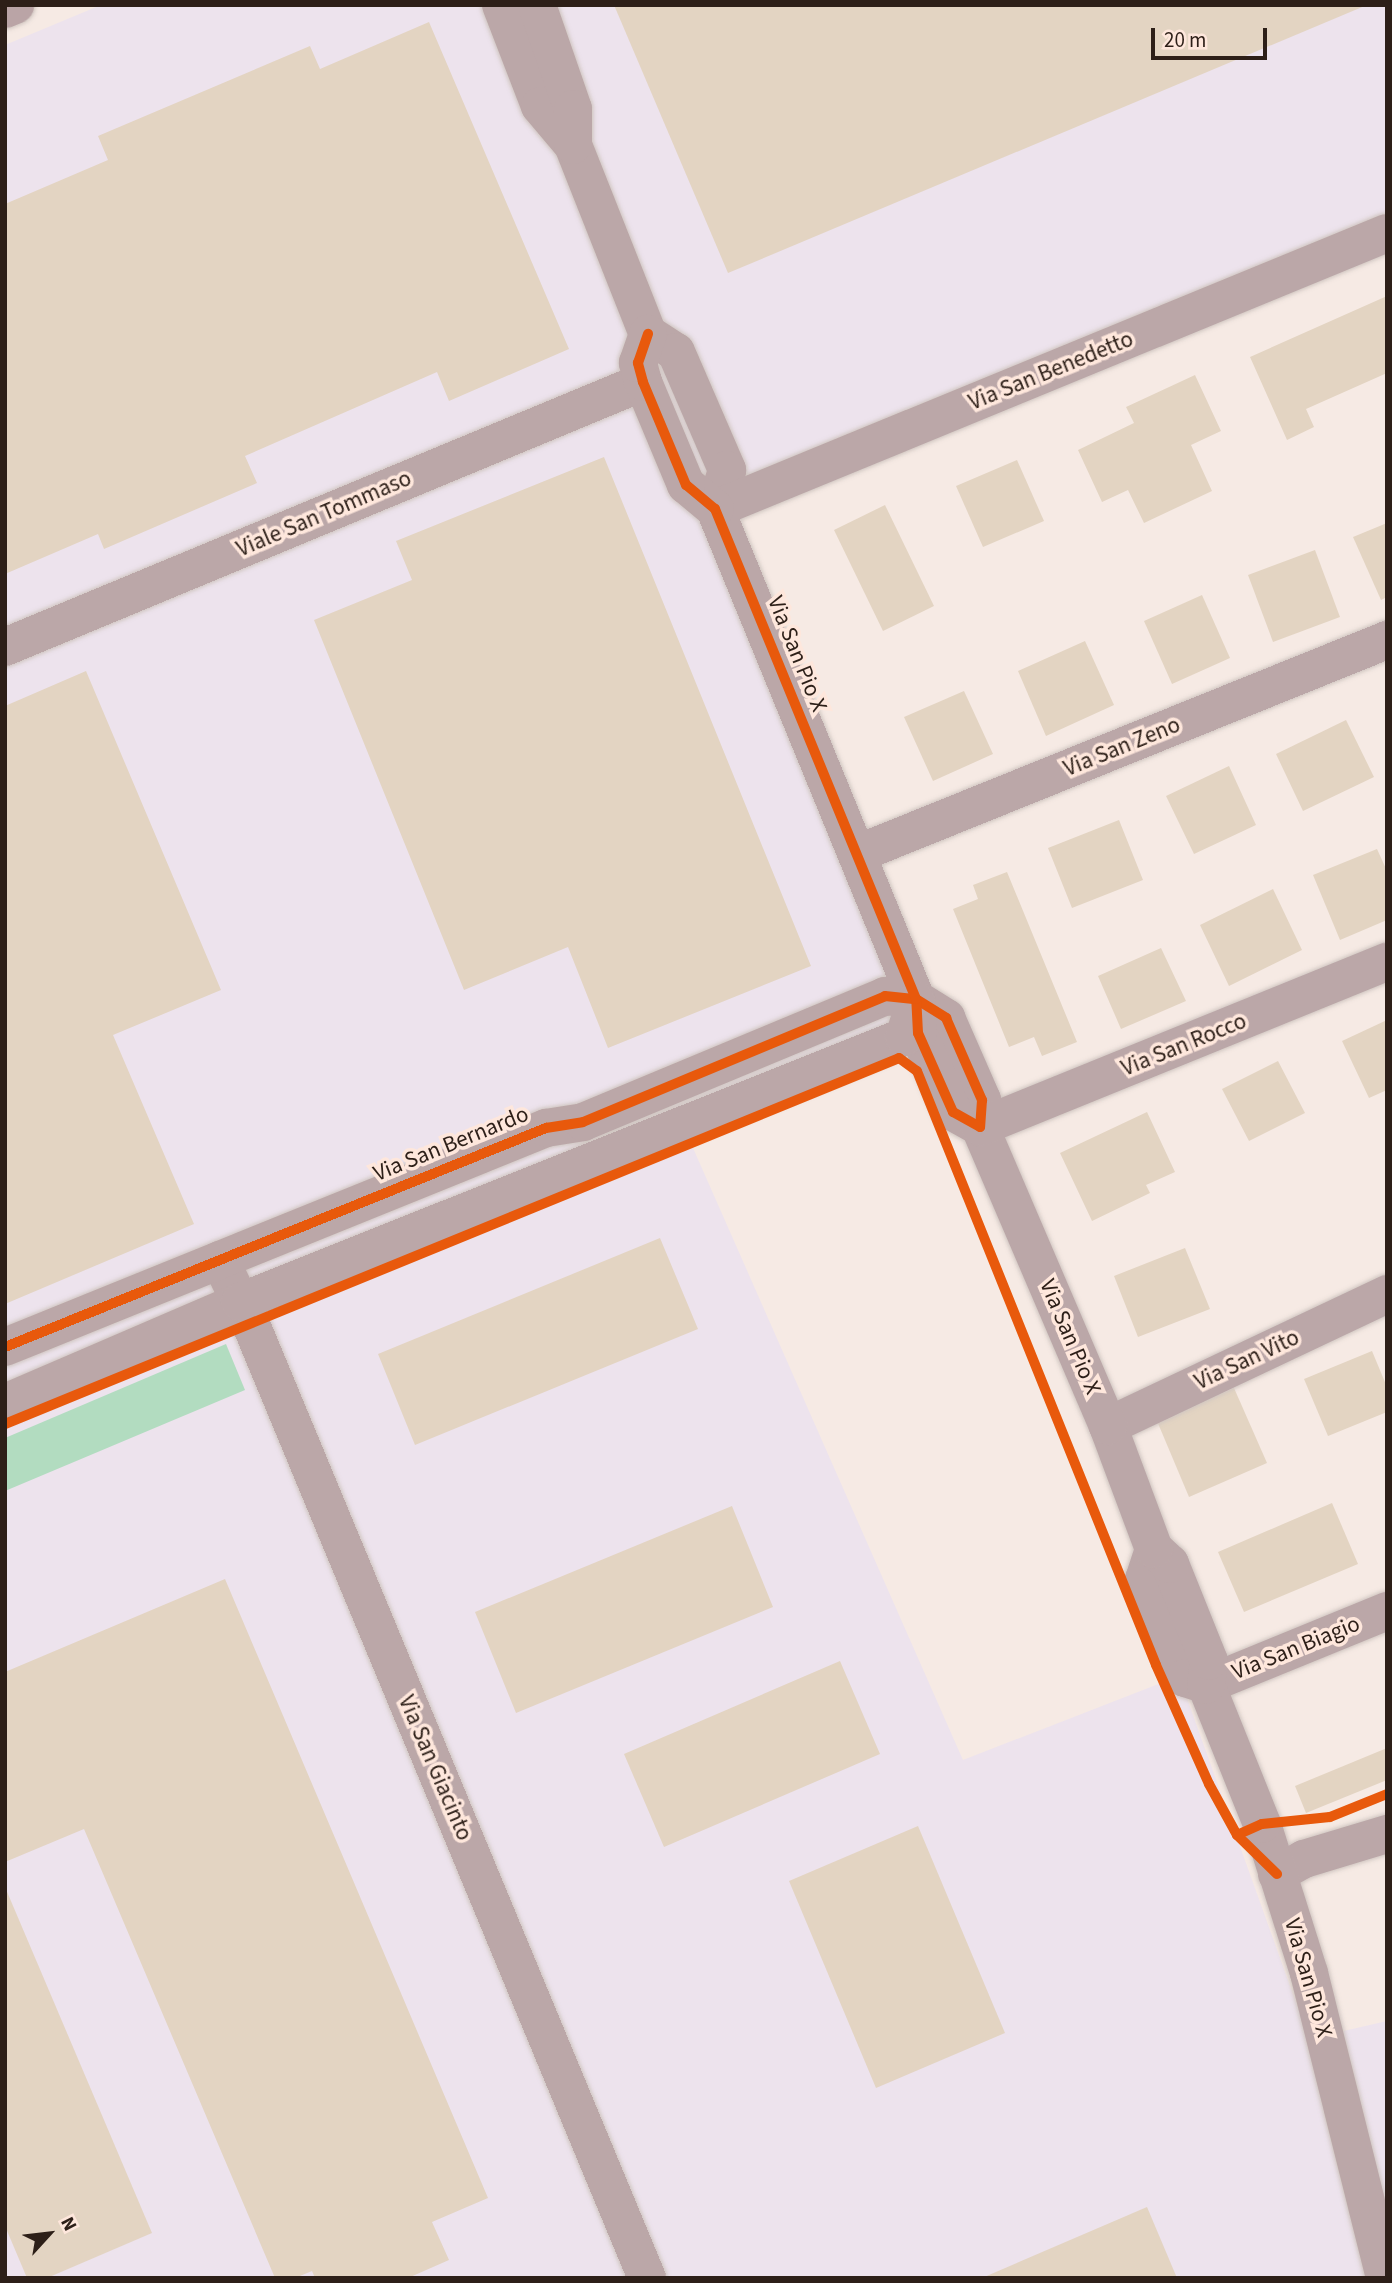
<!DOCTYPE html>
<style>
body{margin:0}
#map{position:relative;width:1392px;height:2283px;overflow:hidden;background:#f6eae4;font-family:"Source Sans 3",sans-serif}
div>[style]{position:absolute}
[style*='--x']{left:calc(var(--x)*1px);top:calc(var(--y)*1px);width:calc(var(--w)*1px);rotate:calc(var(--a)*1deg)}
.industrial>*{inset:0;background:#ede3ed}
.green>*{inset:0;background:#b2dcc0}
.building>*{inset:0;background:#e3d4c2}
.roads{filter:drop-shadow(0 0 2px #d0c6c1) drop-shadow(0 0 2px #d0c6c1)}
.minor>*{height:38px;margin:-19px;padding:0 19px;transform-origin:19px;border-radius:19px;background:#bba7a8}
.secondary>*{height:38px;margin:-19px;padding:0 19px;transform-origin:19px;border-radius:19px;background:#baa4a6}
.cycleway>*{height:10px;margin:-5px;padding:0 5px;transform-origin:5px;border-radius:5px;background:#e8590c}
span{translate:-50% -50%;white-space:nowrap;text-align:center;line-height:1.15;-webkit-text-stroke:7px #fee7dc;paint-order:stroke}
.street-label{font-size:23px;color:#2d1f18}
.frame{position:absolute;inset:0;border:7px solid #2d1f18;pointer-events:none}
.north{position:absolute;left:14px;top:2199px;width:70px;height:70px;-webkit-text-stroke:5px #fee7dc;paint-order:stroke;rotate:63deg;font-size:19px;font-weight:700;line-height:28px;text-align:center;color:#2d1f18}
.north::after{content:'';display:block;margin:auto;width:24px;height:32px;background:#2d1f18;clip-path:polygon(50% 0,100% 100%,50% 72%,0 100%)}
.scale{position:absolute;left:1151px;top:28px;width:116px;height:32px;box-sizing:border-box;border:4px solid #2d1f18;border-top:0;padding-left:9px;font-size:21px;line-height:24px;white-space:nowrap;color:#2d1f18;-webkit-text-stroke:5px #fee7dc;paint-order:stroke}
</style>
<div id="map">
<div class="industrial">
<i style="clip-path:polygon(101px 5px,1387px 5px,1387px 232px,700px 517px,905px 1018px,678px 1114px,963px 1760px,1179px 1676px,1309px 2039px,1387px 2021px,1387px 2278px,5px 2278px,5px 45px)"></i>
</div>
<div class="green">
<i style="clip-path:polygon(226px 1344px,245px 1390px,5px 1491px,5px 1438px)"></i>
</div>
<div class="building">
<i style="clip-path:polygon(614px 5px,1367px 5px,728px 273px)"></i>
<i style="clip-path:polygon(429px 22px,569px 349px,449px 401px,437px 372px,245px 456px,257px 483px,104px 549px,98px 534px,5px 574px,5px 204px,108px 160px,98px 136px,310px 46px,320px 69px)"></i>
<i style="clip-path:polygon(1387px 296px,1387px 373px,1306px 409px,1314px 427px,1287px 440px,1250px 357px)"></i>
<i style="clip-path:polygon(1195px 375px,1221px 431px,1191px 445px,1212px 491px,1144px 523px,1128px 490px,1102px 502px,1078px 450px,1134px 423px,1126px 407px)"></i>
<i style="clip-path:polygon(604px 457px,811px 966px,608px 1048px,568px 947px,464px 990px,314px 620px,412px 580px,396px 541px)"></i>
<i style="clip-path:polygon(1017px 460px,1044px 521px,983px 547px,956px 486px)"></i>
<i style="clip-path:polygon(885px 505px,934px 606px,883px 631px,834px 530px)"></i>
<i style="clip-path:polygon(1387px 523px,1387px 597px,1381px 600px,1353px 537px)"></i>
<i style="clip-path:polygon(1315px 550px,1340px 617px,1273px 642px,1248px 575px)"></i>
<i style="clip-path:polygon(1202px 595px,1230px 658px,1172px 684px,1144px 621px)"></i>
<i style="clip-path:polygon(1085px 641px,1114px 705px,1046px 736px,1018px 671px)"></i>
<i style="clip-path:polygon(86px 671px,221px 990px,113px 1035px,194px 1224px,5px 1304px,5px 706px)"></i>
<i style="clip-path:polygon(964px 691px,993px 754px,933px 781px,904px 717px)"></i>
<i style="clip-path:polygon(1346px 720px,1374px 777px,1303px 811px,1276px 754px)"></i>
<i style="clip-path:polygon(1229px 766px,1256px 825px,1194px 854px,1166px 796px)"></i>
<i style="clip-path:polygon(1119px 820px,1143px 880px,1072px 908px,1048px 848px)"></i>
<i style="clip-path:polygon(1377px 849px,1387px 871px,1387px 920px,1340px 940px,1313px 875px)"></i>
<i style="clip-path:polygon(1007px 872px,1077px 1042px,1042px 1056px,1034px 1037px,1009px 1047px,953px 909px,978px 899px,973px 885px)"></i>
<i style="clip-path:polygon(1273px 889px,1302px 950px,1229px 986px,1200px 925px)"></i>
<i style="clip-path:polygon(1161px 948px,1186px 1001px,1121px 1029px,1098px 976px)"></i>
<i style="clip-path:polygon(1387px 1020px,1387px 1090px,1369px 1098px,1342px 1041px)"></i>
<i style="clip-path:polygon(1278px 1061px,1305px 1113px,1249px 1141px,1222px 1089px)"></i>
<i style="clip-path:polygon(1147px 1112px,1175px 1172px,1146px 1185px,1150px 1193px,1092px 1221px,1060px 1153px)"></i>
<i style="clip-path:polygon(660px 1238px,698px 1329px,415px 1445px,378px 1354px)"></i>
<i style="clip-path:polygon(1185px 1248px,1210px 1309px,1138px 1337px,1114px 1276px)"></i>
<i style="clip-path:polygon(1372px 1351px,1387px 1387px,1387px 1412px,1328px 1436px,1304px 1379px)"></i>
<i style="clip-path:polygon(1234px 1388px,1267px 1463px,1189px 1497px,1157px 1421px)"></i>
<i style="clip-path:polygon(1332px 1503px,1358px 1564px,1244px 1612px,1218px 1552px)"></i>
<i style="clip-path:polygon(732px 1506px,773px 1607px,516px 1713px,475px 1612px)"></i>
<i style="clip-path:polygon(225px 1579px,488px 2198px,432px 2222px,449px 2260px,408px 2278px,315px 2278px,312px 2271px,295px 2278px,275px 2278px,84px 1829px,5px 1862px,5px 1672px)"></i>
<i style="clip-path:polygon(840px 1661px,880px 1754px,664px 1847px,624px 1754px)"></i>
<i style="clip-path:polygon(1387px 1748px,1387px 1780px,1306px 1813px,1295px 1786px)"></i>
<i style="clip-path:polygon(918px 1826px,1005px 2033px,876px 2088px,789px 1881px)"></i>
<i style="clip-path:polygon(5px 1887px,152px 2233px,47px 2278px,27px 2278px,5px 2226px)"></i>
<i style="clip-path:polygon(1147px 2207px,1177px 2278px,982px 2278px)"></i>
</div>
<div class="roads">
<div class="minor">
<i style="--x:501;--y:5;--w:108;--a:68.9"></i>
<i style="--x:540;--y:106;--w:51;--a:49.8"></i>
<i style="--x:573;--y:145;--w:203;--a:68.4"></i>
<i style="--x:648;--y:334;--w:33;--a:33"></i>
<i style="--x:676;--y:352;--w:129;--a:66.6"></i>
<i style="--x:727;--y:470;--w:41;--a:107.1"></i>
<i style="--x:537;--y:5;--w:110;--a:70.9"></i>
<i style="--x:573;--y:109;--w:36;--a:90"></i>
<i style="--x:715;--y:509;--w:726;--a:-22.33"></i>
<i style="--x:5;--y:647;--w:691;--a:-22.56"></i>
<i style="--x:857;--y:854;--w:572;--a:-21.99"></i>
<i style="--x:220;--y:1260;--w:69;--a:64.2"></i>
<i style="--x:250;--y:1322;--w:1035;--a:67.45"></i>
<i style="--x:5;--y:1347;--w:584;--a:-22.04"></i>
<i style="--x:546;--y:1128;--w:37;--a:-9"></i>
<i style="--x:583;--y:1122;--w:327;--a:-22.6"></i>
<i style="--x:885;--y:996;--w:31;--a:6"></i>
<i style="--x:916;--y:999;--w:36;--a:32"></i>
<i style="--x:946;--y:1018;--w:90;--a:66.3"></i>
<i style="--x:982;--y:1100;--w:27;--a:94"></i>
<i style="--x:980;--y:1127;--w:31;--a:-151"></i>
<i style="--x:953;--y:1112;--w:86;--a:-113.9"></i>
<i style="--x:918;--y:1033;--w:34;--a:-93"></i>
<i style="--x:916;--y:999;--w:530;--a:-112.3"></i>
<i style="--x:715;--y:509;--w:38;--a:-140"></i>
<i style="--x:686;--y:485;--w:112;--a:-112.7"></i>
<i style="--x:643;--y:382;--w:20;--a:-105"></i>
<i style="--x:638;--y:363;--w:31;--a:-71"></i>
<i style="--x:5;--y:1403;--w:256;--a:-23.3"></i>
<i style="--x:240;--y:1302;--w:715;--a:-21.76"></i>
<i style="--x:904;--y:1037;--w:38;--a:-72"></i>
<i style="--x:1108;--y:1426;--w:309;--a:-25.3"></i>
<i style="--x:1154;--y:1549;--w:32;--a:108"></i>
<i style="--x:1144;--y:1579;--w:107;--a:67.5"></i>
<i style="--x:1185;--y:1678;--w:22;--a:18"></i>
<i style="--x:1206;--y:1685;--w:196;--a:-22.2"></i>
<i style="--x:1277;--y:1874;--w:31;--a:-29"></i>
<i style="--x:1304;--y:1859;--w:87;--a:-16.8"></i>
<i style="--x:1385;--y:2278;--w:314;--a:-104"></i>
<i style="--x:1309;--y:1973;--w:156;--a:-107.5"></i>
<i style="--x:1262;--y:1824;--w:150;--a:-111.9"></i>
<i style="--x:1206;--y:1685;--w:24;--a:-83"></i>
<i style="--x:1209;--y:1661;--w:105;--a:-111.9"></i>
<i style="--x:1170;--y:1564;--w:22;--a:-137"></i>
<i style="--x:1154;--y:1549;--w:131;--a:-110.5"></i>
<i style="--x:1108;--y:1426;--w:325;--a:-113.2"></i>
<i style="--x:980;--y:1127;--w:439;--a:-22.1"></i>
</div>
<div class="secondary">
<i style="--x:5;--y:9;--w:11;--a:-22"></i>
</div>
</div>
<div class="cycleway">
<i style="--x:5;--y:1347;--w:584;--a:-22.04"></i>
<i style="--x:546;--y:1128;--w:37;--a:-9"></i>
<i style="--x:583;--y:1122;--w:327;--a:-22.6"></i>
<i style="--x:885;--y:996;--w:31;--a:6"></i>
<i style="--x:916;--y:999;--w:36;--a:32"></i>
<i style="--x:946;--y:1018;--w:90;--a:66.3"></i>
<i style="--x:982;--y:1100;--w:27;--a:94"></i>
<i style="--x:980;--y:1127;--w:31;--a:-151"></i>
<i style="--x:953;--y:1112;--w:86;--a:-113.9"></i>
<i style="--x:918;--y:1033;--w:34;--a:-93"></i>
<i style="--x:916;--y:999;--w:530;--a:-112.3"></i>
<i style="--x:715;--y:509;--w:38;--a:-140"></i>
<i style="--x:686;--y:485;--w:112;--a:-112.7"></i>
<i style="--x:643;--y:382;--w:20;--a:-105"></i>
<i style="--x:638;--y:363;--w:31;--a:-71"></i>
<i style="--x:5;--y:1424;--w:966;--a:-22.26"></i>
<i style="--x:899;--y:1058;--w:22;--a:36"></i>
<i style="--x:917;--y:1071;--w:640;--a:68.08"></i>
<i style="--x:1156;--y:1665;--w:130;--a:66"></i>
<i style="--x:1209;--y:1784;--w:58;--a:61.2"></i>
<i style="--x:1237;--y:1835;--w:56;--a:44.3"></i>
<i style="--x:1237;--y:1835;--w:27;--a:-24"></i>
<i style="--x:1262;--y:1824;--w:68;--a:-5.9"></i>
<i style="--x:1330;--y:1817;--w:61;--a:-22"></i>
</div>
<div class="street-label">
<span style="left:1051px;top:371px;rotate:-22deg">Via San Benedetto</span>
<span style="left:324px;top:514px;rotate:-23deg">Viale San Tommaso</span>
<span style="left:797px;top:654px;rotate:68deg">Via San Pio X</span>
<span style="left:1122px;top:747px;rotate:-22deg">Via San Zeno</span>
<span style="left:1184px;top:1045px;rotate:-22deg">Via San Rocco</span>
<span style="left:451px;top:1144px;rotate:-22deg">Via San Bernardo</span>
<span style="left:1070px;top:1337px;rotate:67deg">Via San Pio X</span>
<span style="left:1247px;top:1360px;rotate:-25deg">Via San Vito</span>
<span style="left:1296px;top:1648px;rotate:-22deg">Via San Biagio</span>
<span style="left:435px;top:1768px;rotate:67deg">Via San Giacinto</span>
<span style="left:1308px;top:1978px;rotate:74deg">Via San Pio X</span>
</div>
<div class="frame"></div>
<div class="north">N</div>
<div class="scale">20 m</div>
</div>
